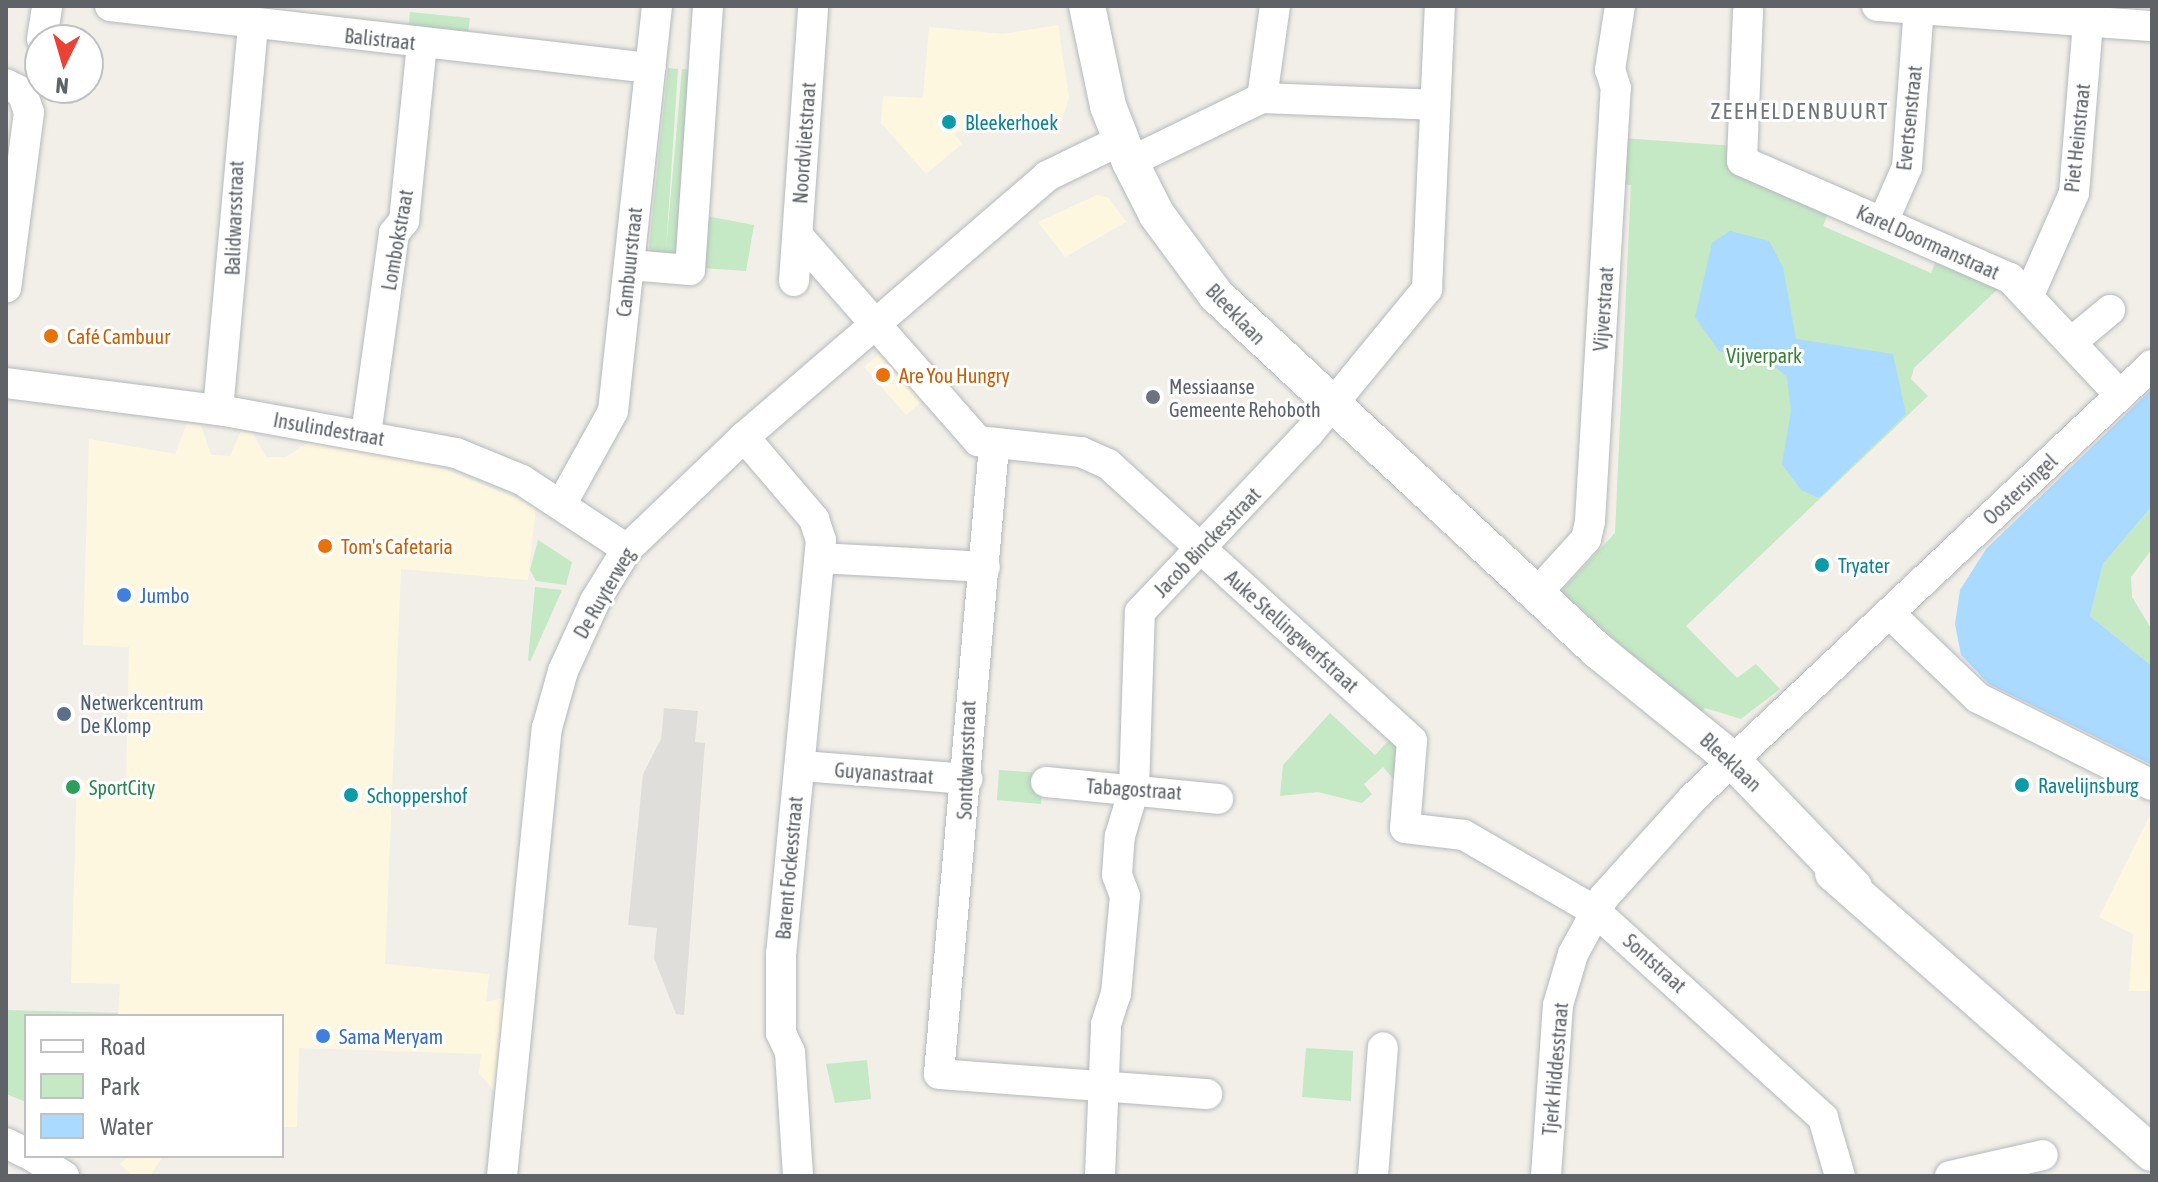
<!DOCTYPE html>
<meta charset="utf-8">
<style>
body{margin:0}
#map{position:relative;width:2158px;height:1182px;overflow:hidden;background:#f1efe8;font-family:"Asap Condensed",sans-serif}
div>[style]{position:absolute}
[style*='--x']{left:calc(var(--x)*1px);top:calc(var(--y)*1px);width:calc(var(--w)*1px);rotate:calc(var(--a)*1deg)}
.commercial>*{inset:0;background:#fef7e0}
.industrial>*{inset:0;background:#e0deda}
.green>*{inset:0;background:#c5e8c5}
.water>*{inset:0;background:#aadaff}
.roads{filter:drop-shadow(0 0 2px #b5b8bc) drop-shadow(0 0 2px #b5b8bc)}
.minor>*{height:30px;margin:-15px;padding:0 15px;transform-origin:15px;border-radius:15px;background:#fff}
.tertiary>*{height:36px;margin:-18px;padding:0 18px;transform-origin:18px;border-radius:18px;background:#fff}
.dots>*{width:22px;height:22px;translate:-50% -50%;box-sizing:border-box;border:4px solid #fff;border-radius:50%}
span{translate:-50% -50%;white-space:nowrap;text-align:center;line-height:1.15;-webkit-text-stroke:6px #fff;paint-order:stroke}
.street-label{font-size:20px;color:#5f6368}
.culture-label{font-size:20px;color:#0d838f}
.left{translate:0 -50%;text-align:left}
.food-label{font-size:20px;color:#c56008}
.park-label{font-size:20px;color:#348238}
.worship-label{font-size:20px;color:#5b616d}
.shop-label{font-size:20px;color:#366cbe}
.service-label{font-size:20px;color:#4e5e75}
.leisure-label{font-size:20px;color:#27864d}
.neighbourhood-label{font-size:22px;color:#70757a;letter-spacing:2px}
.frame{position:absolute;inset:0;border:8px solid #5f6368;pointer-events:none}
.legend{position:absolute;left:24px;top:1014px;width:260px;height:144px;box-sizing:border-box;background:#fff;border:2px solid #bfc1c3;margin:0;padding:10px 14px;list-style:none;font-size:24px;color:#5f6368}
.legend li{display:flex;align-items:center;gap:16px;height:40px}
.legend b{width:40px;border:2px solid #bfc1c3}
.north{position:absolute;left:24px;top:24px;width:80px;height:80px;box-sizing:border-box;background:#fff;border:2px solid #bfc1c3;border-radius:50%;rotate:185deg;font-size:22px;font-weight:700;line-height:32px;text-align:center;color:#5f6368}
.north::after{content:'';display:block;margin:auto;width:28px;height:36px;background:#ea4335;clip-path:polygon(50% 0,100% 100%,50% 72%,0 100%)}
</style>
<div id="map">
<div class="commercial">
<i style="clip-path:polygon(1058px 25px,1069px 98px,1057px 135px,1025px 121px,954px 133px,962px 144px,926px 174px,881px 123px,883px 96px,923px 98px,929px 27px,1003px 34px)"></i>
<i style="clip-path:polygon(1097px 195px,1109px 198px,1126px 222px,1065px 257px,1038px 222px)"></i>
<i style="clip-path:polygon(886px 348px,928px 396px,906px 415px,864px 367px)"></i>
<i style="clip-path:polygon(187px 423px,201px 425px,211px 455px,230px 456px,241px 431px,252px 432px,266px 457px,286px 457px,309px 442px,429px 463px,536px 506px,528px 580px,401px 569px,385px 964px,489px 974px,486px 1002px,503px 998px,504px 1025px,494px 1091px,479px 1073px,481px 1054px,299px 1048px,297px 1127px,282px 1127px,282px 1016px,118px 1016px,120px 984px,71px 983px,77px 780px,126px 782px,129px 647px,83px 645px,89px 439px,175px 454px)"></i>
<i style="clip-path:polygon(2152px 811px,2152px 991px,2129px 991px,2133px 934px,2099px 917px)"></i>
<i style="clip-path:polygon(129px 1156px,163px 1156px,150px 1176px,132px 1176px,120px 1164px)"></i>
</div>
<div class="industrial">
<i style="clip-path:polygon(664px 708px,698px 711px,695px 742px,705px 743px,684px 1015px,676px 1014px,654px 958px,657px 928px,628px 925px,643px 774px,661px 739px)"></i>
</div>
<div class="green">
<i style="clip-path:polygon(410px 12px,470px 18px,467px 40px,408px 33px)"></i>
<i style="clip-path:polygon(668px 68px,678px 69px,666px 249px,682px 69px,693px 70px,679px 256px,652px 254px,649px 247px)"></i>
<i style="clip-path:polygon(1622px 138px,1734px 146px,1830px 209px,1823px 226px,1931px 273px,1938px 256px,1999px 288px,1914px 368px,1911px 379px,1928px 396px,1686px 626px,1737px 678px,1756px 664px,1780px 689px,1741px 719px,1705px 708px,1698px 716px,1561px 591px,1615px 533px,1631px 185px,1621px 184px)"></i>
<i style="clip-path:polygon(701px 215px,754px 225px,746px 271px,702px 268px)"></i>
<i style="clip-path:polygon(2152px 506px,2152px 549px,2131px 577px,2132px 597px,2152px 630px,2152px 666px,2090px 616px,2103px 564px)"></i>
<i style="clip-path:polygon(538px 540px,572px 562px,566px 585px,536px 581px,530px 570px)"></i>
<i style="clip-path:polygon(535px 587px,562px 590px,530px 662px,528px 660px)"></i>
<i style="clip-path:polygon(1330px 713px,1375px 755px,1390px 739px,1399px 750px,1398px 784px,1383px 767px,1364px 784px,1372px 794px,1362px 803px,1318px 792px,1280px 796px,1283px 765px)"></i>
<i style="clip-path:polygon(999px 770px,1043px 773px,1041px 804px,997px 800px)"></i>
<i style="clip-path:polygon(6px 1010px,118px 1013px,118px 1016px,26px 1016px,26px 1102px,6px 1094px)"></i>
<i style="clip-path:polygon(1306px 1048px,1353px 1051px,1351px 1101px,1302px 1097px)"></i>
<i style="clip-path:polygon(867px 1060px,871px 1099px,835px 1103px,826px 1064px)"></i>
</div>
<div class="water">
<i style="clip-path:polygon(1730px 231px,1769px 241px,1783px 267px,1796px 339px,1893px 354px,1906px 414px,1819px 498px,1801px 490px,1782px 464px,1791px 411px,1787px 377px,1774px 366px,1719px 351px,1695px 317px,1712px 243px)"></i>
<i style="clip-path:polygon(2152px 389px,2152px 506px,2103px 564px,2090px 616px,2152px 666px,2152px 765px,1989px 684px,1961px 655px,1955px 624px,1960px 590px,1986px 549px)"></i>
</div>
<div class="roads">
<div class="minor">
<i style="--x:110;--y:6;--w:544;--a:6.55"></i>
<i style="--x:1877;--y:6;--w:276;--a:4.2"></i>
<i style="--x:1748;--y:11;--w:150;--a:92.3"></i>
<i style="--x:1742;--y:161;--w:292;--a:23.6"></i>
<i style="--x:2010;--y:278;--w:161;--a:46.8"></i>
<i style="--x:42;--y:39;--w:33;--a:-81"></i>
<i style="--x:6;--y:84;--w:18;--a:27"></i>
<i style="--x:22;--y:92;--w:21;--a:71"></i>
<i style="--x:29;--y:112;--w:177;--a:97.4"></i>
<i style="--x:1262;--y:98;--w:93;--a:-82"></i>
<i style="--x:1130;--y:162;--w:147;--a:-25.9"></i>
<i style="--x:1262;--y:98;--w:171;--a:2.3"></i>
<i style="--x:1883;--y:222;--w:60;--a:-66.4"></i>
<i style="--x:1907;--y:167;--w:158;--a:-85.7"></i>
<i style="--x:798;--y:236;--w:273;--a:48.7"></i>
<i style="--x:978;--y:441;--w:104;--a:6.1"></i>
<i style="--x:1081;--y:452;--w:30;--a:24"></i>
<i style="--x:1108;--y:464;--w:411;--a:42.3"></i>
<i style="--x:1412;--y:741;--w:87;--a:94.6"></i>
<i style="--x:1405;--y:828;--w:59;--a:6.8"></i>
<i style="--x:1464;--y:835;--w:151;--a:30.1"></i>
<i style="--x:1595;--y:911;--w:308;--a:42.2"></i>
<i style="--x:1823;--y:1118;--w:60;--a:73.7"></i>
<i style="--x:629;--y:265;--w:61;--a:4.7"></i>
<i style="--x:690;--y:270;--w:265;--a:-86.1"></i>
<i style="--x:794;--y:281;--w:276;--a:-86"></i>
<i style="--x:2029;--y:295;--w:111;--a:-66.2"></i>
<i style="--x:2074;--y:193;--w:173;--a:-85.3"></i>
<i style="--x:2074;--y:340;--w:47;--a:-39.8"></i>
<i style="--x:6;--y:383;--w:221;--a:7.3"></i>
<i style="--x:225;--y:411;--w:235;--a:10.3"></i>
<i style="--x:456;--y:453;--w:71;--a:22.2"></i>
<i style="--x:522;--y:480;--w:126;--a:33.3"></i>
<i style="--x:218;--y:410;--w:387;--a:-84.8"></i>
<i style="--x:366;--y:435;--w:204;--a:-82.1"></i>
<i style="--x:394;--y:233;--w:16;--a:-50"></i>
<i style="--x:404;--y:221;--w:178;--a:-84.2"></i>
<i style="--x:744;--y:437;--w:108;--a:49.5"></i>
<i style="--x:814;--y:519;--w:22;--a:72"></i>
<i style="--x:821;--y:540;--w:415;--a:95.5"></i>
<i style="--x:781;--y:953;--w:80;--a:90"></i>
<i style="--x:781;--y:1033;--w:21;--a:65"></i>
<i style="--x:790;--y:1052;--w:124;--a:86.3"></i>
<i style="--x:994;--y:446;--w:630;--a:95.01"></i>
<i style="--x:939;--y:1074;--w:269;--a:4.3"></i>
<i style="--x:561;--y:505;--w:107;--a:-61"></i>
<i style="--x:613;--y:411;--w:407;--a:-83.8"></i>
<i style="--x:820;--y:558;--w:165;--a:3.1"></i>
<i style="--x:1535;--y:595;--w:76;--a:-47.7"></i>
<i style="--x:1586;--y:539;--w:18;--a:-77"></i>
<i style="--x:1590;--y:521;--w:434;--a:-86.6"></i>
<i style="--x:1616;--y:88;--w:19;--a:-108"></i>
<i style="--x:1610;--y:70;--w:65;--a:-81.1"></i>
<i style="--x:1889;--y:613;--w:123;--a:43.7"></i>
<i style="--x:1978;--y:698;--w:195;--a:26.6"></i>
<i style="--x:801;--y:766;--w:167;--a:4.5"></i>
<i style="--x:1046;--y:782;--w:173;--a:5.6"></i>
<i style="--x:6;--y:1143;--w:22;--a:27"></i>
<i style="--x:32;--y:1156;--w:38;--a:32"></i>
<i style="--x:502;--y:1176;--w:450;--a:-84.3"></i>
<i style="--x:547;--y:728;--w:59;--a:-74.3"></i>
<i style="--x:563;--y:671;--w:77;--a:-65.4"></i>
<i style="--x:595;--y:601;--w:61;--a:-58.4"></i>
<i style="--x:627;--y:549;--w:162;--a:-43.7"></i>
<i style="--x:744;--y:437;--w:400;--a:-40.7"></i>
<i style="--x:1047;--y:176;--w:82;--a:-25.9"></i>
<i style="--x:1100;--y:1176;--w:152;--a:-87.7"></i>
<i style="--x:1106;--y:1024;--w:32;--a:-72"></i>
<i style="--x:1116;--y:994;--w:98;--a:-84.8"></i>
<i style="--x:1125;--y:896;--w:22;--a:-111"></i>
<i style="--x:1117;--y:875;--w:39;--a:-86"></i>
<i style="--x:1120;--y:836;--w:49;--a:-73.4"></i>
<i style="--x:1134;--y:789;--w:177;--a:-88.1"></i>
<i style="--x:1140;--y:612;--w:245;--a:-46.7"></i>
<i style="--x:1308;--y:434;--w:188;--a:-50.6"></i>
<i style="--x:1427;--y:289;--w:283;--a:-87.4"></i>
<i style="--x:1373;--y:1176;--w:129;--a:-85.6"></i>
<i style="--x:1546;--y:1176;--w:171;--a:-86"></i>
<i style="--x:1558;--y:1005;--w:53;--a:-73.6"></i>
<i style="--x:1573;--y:954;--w:65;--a:-61.5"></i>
<i style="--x:1604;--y:897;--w:133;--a:-48"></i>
<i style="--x:1693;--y:798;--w:631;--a:-43.33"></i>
<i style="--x:1950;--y:1176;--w:95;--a:-12.7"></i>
</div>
<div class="tertiary">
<i style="--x:1087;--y:6;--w:102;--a:78.1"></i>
<i style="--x:1108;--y:106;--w:60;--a:68.6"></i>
<i style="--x:1130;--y:162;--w:59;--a:63"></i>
<i style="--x:1157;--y:215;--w:99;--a:53.6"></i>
<i style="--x:1216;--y:295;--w:521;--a:42.98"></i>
<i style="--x:1597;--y:650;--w:170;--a:39"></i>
<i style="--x:1729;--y:757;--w:180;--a:46.1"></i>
<i style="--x:1833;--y:873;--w:424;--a:41.3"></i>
</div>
</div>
<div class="dots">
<i style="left:949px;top:122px;background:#0f9aa8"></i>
<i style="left:51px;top:336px;background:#e8710a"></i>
<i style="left:883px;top:375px;background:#e8710a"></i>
<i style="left:1153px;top:397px;background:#6b7280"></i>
<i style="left:325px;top:546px;background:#e8710a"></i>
<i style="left:1822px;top:565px;background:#0f9aa8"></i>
<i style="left:124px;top:595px;background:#3f7fe0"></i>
<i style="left:64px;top:714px;background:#5c6f8a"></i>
<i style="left:2022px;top:785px;background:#0f9aa8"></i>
<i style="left:73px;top:787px;background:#2e9e5b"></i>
<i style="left:351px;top:795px;background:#0f9aa8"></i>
<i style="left:323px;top:1036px;background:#3f7fe0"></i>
</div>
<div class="street-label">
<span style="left:380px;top:39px;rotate:6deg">Balistraat</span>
<span style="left:1909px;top:118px;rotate:-84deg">Evertsenstraat</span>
<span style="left:2077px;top:138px;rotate:-84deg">Piet Heinstraat</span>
<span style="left:804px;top:143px;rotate:-86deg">Noordvlietstraat</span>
<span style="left:234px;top:218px;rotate:-88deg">Balidwarsstraat</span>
<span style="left:397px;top:240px;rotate:-80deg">Lombokstraat</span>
<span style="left:1928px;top:242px;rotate:24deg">Karel Doormanstraat</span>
<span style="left:629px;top:262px;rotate:-84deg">Cambuurstraat</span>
<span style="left:1603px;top:309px;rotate:-86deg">Vijverstraat</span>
<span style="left:1236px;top:314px;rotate:46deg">Bleeklaan</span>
<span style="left:329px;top:429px;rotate:10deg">Insulindestraat</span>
<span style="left:2020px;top:489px;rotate:-43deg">Oostersingel</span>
<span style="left:1207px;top:542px;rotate:-46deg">Jacob Binckesstraat</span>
<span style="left:604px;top:593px;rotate:-60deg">De Ruyterweg</span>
<span style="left:1292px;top:631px;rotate:42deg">Auke Stellingwerfstraat</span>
<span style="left:966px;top:760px;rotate:-88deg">Sontdwarsstraat</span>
<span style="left:1731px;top:762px;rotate:43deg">Bleeklaan</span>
<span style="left:884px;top:773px;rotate:4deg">Guyanastraat</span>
<span style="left:1134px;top:789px;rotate:4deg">Tabagostraat</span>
<span style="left:789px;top:868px;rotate:-85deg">Barent Fockesstraat</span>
<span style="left:1655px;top:963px;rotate:42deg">Sontstraat</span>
<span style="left:1555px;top:1069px;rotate:-85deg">Tjerk Hiddesstraat</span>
</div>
<div class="culture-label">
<span class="left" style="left:965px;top:122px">Bleekerhoek</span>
<span class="left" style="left:1838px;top:565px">Tryater</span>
<span class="left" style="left:2038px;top:785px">Ravelijnsburg</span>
<span class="left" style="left:367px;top:795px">Schoppershof</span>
</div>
<div class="food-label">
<span class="left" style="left:67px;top:336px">Café Cambuur</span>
<span class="left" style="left:899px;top:375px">Are You Hungry</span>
<span class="left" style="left:341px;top:546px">Tom's Cafetaria</span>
</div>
<div class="park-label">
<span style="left:1764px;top:355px">Vijverpark</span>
</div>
<div class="worship-label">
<span class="left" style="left:1169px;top:398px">Messiaanse<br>Gemeente Rehoboth</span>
</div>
<div class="shop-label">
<span class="left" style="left:140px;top:595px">Jumbo</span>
<span class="left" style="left:339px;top:1036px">Sama Meryam</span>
</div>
<div class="service-label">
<span class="left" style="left:80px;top:714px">Netwerkcentrum<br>De Klomp</span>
</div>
<div class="leisure-label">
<span class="left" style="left:89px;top:787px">SportCity</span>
</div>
<div class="neighbourhood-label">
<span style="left:1800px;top:112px">ZEEHELDENBUURT</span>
</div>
<div class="frame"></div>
<ul class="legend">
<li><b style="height:10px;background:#fff"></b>Road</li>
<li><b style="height:22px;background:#c5e8c5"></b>Park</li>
<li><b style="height:22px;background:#aadaff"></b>Water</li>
</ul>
<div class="north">N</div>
</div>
